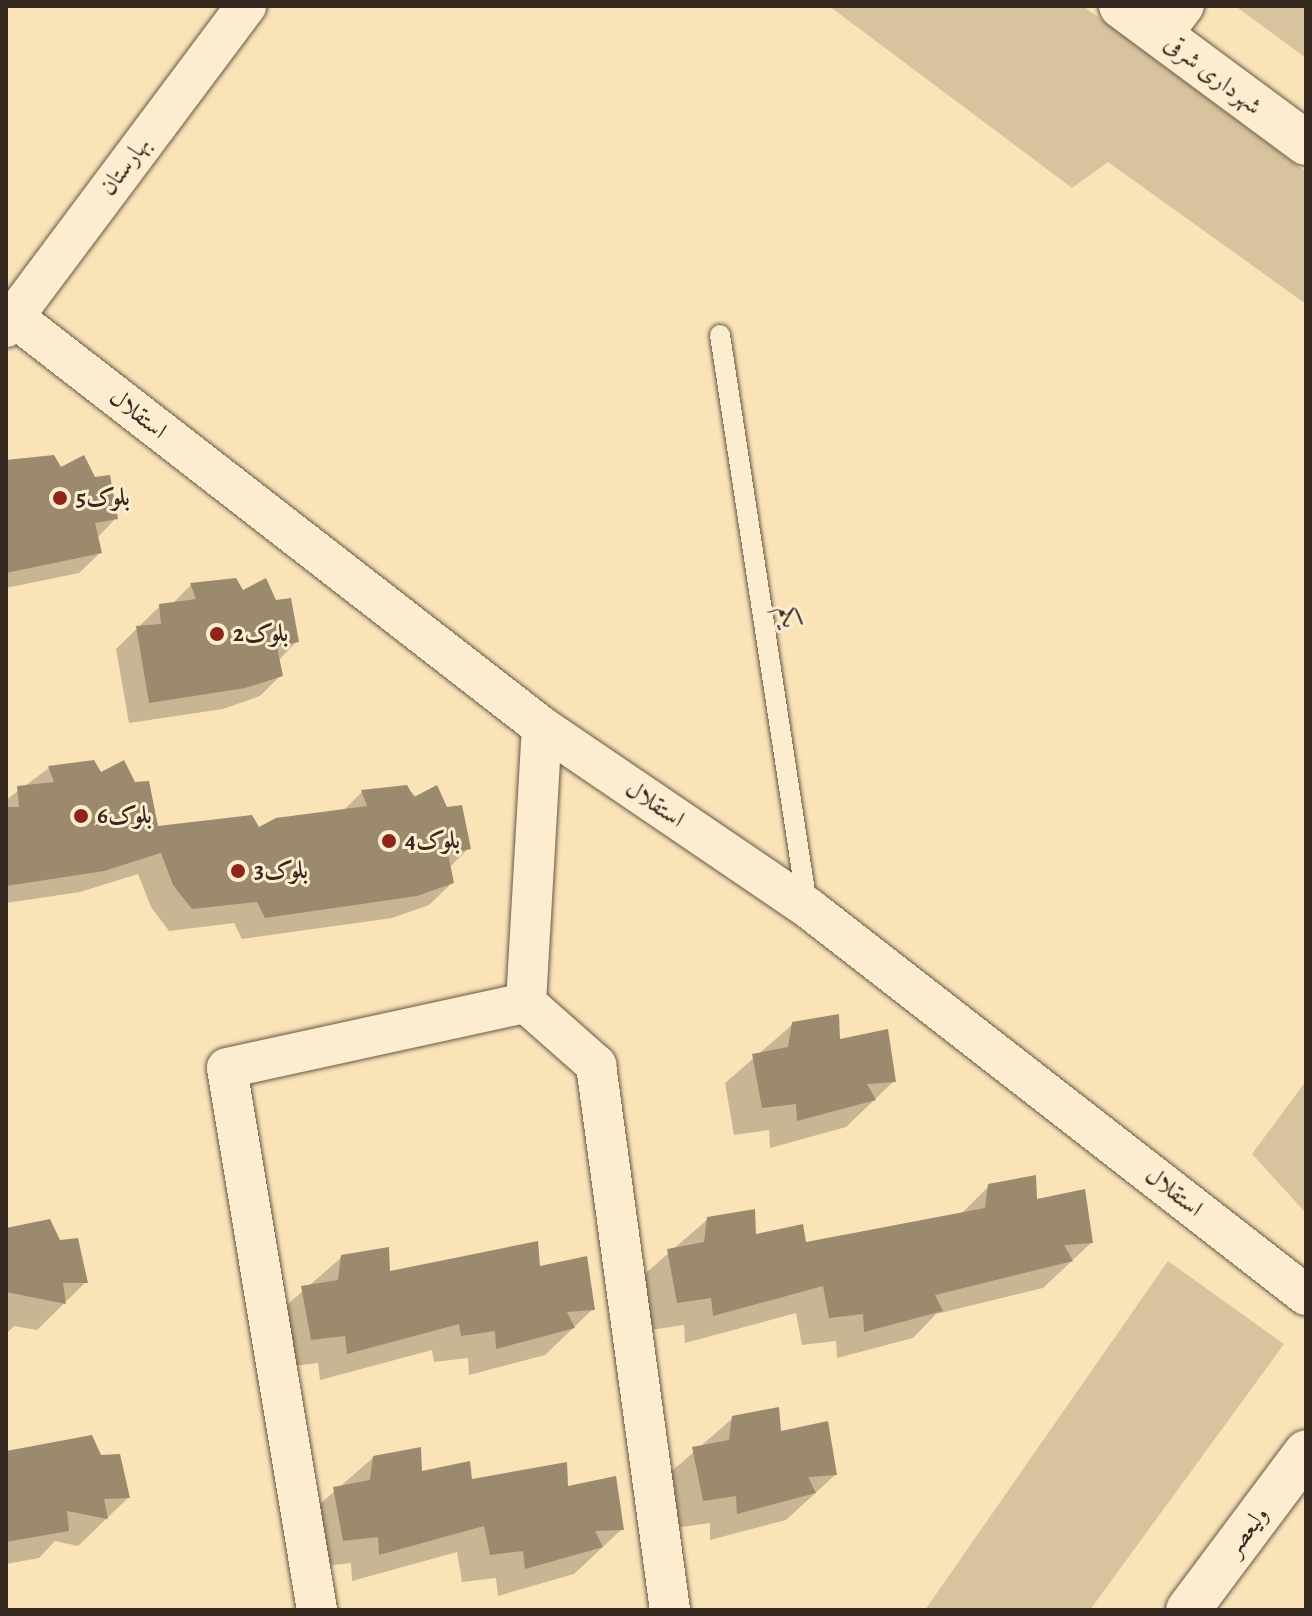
<!DOCTYPE html>
<meta charset="utf-8">
<style>
body{margin:0}
#map{position:relative;width:1312px;height:1616px;overflow:hidden;background:#fbe3b8;font-family:Alegreya,Amiri,serif}
div>[style]{position:absolute}
[style*='--x']{left:calc(var(--x)*1px);top:calc(var(--y)*1px);width:calc(var(--w)*1px);rotate:calc(var(--a)*1deg)}
.green>*{inset:0;background:#d9c39e}
.shadow>*{inset:0;background:#0003}
.building>*{inset:0;background:#9c8a6f}
.roads{filter:drop-shadow(0 0 2px #665845) drop-shadow(0 0 2px #665845)}
.lane>*{height:20px;margin:-10px;padding:0 10px;transform-origin:10px;border-radius:10px;background:#fcedd1}
.street>*{height:40px;margin:-20px;padding:0 20px;transform-origin:20px;border-radius:20px;background:#fcedd1}
.secondary>*{height:44px;margin:-22px;padding:0 22px;transform-origin:22px;border-radius:22px;background:#fcedd1}
.dots>*{width:22px;height:22px;translate:-50% -50%;box-sizing:border-box;border:4px solid #fcedd1;border-radius:50%}
span{translate:-50% -50%;white-space:nowrap;text-align:center;line-height:1.15;-webkit-text-stroke:6px #fcedd1;paint-order:stroke}
.street-label{font-size:24px;color:#35291f}
.poi-label{font-size:24px;color:#35291f;font-weight:700}
.left{translate:0 -50%;text-align:left}
.frame{position:absolute;inset:0;border:8px solid #35291f;pointer-events:none}
</style>
<div id="map">
<div class="green">
<i style="clip-path:polygon(829px 6px,1083px 6px,1306px 172px,1306px 304px,1108px 162px,1072px 188px)"></i>
<i style="clip-path:polygon(1238px 6px,1306px 6px,1306px 58px,1238px 8px)"></i>
<i style="clip-path:polygon(1306px 1081px,1306px 1213px,1252px 1154px)"></i>
<i style="clip-path:polygon(1168px 1261px,1284px 1344px,1090px 1610px,925px 1610px)"></i>
</div>
<div class="shadow">
<i style="clip-path:polygon(6px 465px,60px 470px,116px 518px,97px 538px,100px 553px,79px 573px,6px 588px)"></i>
<i style="clip-path:polygon(191px 585px,242px 593px,297px 641px,278px 661px,281px 675px,260px 696px,223px 709px,129px 723px,116px 649px,160px 606px,172px 604px)"></i>
<i style="clip-path:polygon(49px 768px,100px 775px,157px 828px,259px 830px,343px 811px,362px 792px,406px 787px,469px 848px,449px 868px,452px 883px,429px 905px,392px 918px,242px 939px,234px 923px,169px 931px,151px 907px,138px 874px,80px 892px,6px 903px,6px 800px)"></i>
<i style="clip-path:polygon(793px 1024px,838px 1041px,894px 1081px,846px 1127px,770px 1148px,769px 1130px,734px 1135px,725px 1083px)"></i>
<i style="clip-path:polygon(989px 1186px,1035px 1202px,1091px 1243px,1043px 1288px,936px 1314px,913px 1338px,837px 1358px,836px 1341px,802px 1345px,796px 1313px,685px 1343px,684px 1325px,650px 1330px,640px 1278px,708px 1219px,754px 1236px,805px 1245px,961px 1214px)"></i>
<i style="clip-path:polygon(6px 1230px,58px 1242px,86px 1282px,37px 1330px,14px 1326px,6px 1334px)"></i>
<i style="clip-path:polygon(342px 1257px,388px 1274px,538px 1268px,593px 1309px,545px 1355px,469px 1375px,468px 1358px,434px 1362px,432px 1350px,320px 1380px,318px 1363px,284px 1367px,274px 1316px)"></i>
<i style="clip-path:polygon(733px 1418px,779px 1434px,835px 1475px,786px 1520px,710px 1540px,710px 1523px,675px 1528px,665px 1477px)"></i>
<i style="clip-path:polygon(6px 1453px,100px 1457px,128px 1498px,78px 1546px,55px 1541px,39px 1558px,6px 1564px)"></i>
<i style="clip-path:polygon(374px 1457px,421px 1474px,566px 1488px,622px 1529px,574px 1574px,498px 1596px,496px 1578px,462px 1582px,457px 1552px,352px 1581px,351px 1563px,316px 1567px,306px 1516px)"></i>
</div>
<div class="building">
<i style="clip-path:polygon(54px 455px,61px 467px,84px 455px,95px 477px,110px 475px,118px 519px,95px 523px,102px 553px,6px 573px,6px 460px)"></i>
<i style="clip-path:polygon(236px 578px,243px 590px,266px 578px,276px 600px,291px 598px,299px 642px,277px 647px,283px 676px,245px 688px,149px 703px,136px 626px,161px 624px,159px 604px,196px 599px,190px 583px)"></i>
<i style="clip-path:polygon(94px 760px,101px 772px,124px 760px,135px 782px,149px 781px,158px 826px,252px 815px,259px 827px,276px 818px,367px 806px,361px 790px,407px 785px,414px 797px,437px 785px,447px 807px,462px 805px,471px 849px,448px 854px,454px 883px,417px 896px,265px 918px,257px 902px,192px 909px,173px 885px,161px 853px,104px 871px,6px 886px,6px 807px,19px 807px,17px 786px,54px 782px,48px 766px)"></i>
<i style="clip-path:polygon(839px 1014px,840px 1039px,888px 1029px,896px 1082px,867px 1084px,876px 1100px,797px 1121px,796px 1104px,762px 1108px,752px 1054px,788px 1047px,792px 1022px)"></i>
<i style="clip-path:polygon(1036px 1175px,1037px 1199px,1085px 1189px,1093px 1243px,1064px 1245px,1073px 1261px,935px 1295px,943px 1311px,864px 1332px,863px 1314px,829px 1318px,823px 1286px,713px 1316px,711px 1298px,677px 1303px,667px 1249px,704px 1242px,707px 1217px,755px 1209px,756px 1234px,803px 1224px,806px 1242px,985px 1208px,988px 1184px)"></i>
<i style="clip-path:polygon(50px 1219px,60px 1240px,78px 1238px,88px 1283px,63px 1283px,66px 1304px,6px 1292px,6px 1228px)"></i>
<i style="clip-path:polygon(538px 1241px,540px 1266px,587px 1256px,595px 1310px,567px 1312px,575px 1328px,496px 1349px,495px 1331px,461px 1336px,459px 1324px,347px 1354px,345px 1336px,311px 1340px,301px 1286px,338px 1280px,341px 1255px,389px 1247px,390px 1271px)"></i>
<i style="clip-path:polygon(779px 1407px,781px 1431px,828px 1421px,837px 1475px,808px 1477px,816px 1493px,737px 1514px,736px 1496px,703px 1501px,692px 1447px,729px 1440px,732px 1416px)"></i>
<i style="clip-path:polygon(92px 1435px,101px 1455px,120px 1454px,130px 1498px,104px 1499px,108px 1519px,67px 1511px,69px 1531px,6px 1542px,6px 1451px)"></i>
<i style="clip-path:polygon(421px 1447px,422px 1471px,470px 1461px,472px 1479px,567px 1462px,568px 1486px,616px 1476px,624px 1530px,595px 1531px,603px 1547px,525px 1569px,523px 1551px,490px 1555px,484px 1526px,379px 1555px,378px 1537px,343px 1541px,333px 1487px,370px 1480px,373px 1456px)"></i>
</div>
<div class="roads">
<div class="lane">
<i style="--x:720;--y:335;--w:577;--a:81.32"></i>
</div>
<div class="street">
<i style="--x:1161;--y:36;--w:38;--a:-53"></i>
<i style="--x:6;--y:311;--w:678;--a:37.82"></i>
<i style="--x:542;--y:727;--w:320;--a:34.2"></i>
<i style="--x:807;--y:907;--w:632;--a:37.87"></i>
<i style="--x:6;--y:327;--w:401;--a:-53.2"></i>
<i style="--x:526;--y:1003;--w:94;--a:41.5"></i>
<i style="--x:596;--y:1065;--w:550;--a:82.27"></i>
<i style="--x:317;--y:1610;--w:549;--a:-99.43"></i>
<i style="--x:227;--y:1068;--w:306;--a:-12.3"></i>
<i style="--x:526;--y:1003;--w:276;--a:-86.7"></i>
</div>
<div class="secondary">
<i style="--x:1121;--y:6;--w:230;--a:36.5"></i>
<i style="--x:1188;--y:1610;--w:197;--a:-53.2"></i>
</div>
</div>
<div class="dots">
<i style="left:60px;top:498px;background:#8f2418"></i>
<i style="left:217px;top:634px;background:#8f2418"></i>
<i style="left:81px;top:816px;background:#8f2418"></i>
<i style="left:389px;top:841px;background:#8f2418"></i>
<i style="left:238px;top:871px;background:#8f2418"></i>
</div>
<div class="street-label">
<span style="left:1213px;top:75px;rotate:37deg">شهرداری شرقی</span>
<span style="left:125px;top:166px;rotate:-53deg">بهارستان</span>
<span style="left:138px;top:414px;rotate:38deg">استقلال</span>
<span style="left:789px;top:617px;rotate:81deg">یکم</span>
<span style="left:655px;top:804px;rotate:34deg">استقلال</span>
<span style="left:1174px;top:1192px;rotate:38deg">استقلال</span>
<span style="left:1247px;top:1531px;rotate:-53deg">ولیعصر</span>
</div>
<div class="poi-label">
<span class="left" style="left:76px;top:498px">بلوک5</span>
<span class="left" style="left:233px;top:634px">بلوک2</span>
<span class="left" style="left:97px;top:816px">بلوک6</span>
<span class="left" style="left:405px;top:841px">بلوک4</span>
<span class="left" style="left:254px;top:871px">بلوک3</span>
</div>
<div class="frame"></div>
</div>
